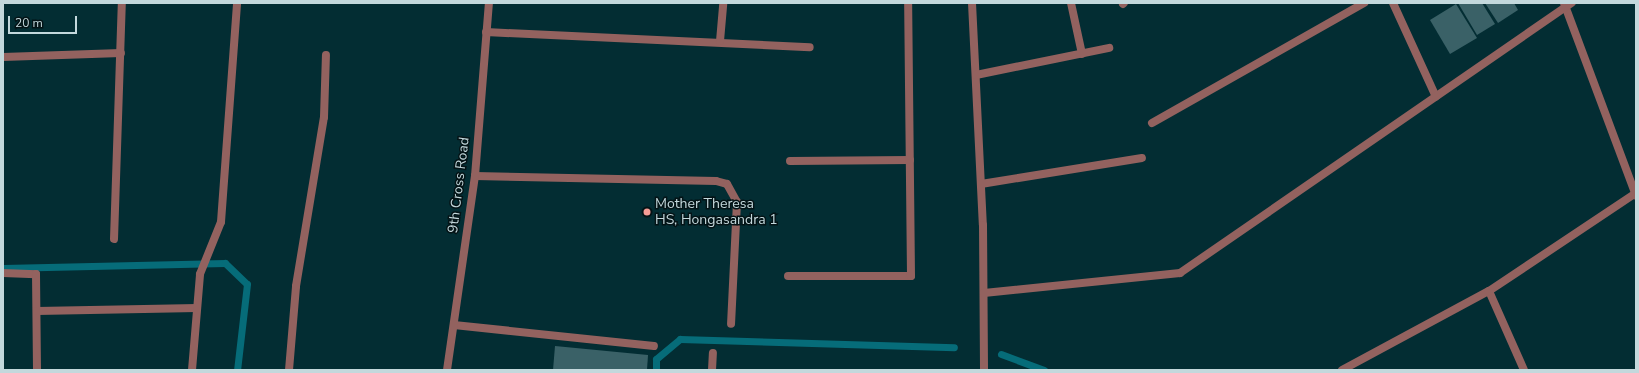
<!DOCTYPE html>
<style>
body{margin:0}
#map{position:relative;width:1639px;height:373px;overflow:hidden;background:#032d33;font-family:"Nunito Sans",sans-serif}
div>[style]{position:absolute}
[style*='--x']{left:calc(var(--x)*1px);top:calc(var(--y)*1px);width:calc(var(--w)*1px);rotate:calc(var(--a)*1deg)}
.stream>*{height:7px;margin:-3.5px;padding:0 3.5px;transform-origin:3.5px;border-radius:3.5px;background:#066c79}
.building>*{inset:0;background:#3a6167}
.minor>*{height:8px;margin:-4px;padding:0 4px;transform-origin:4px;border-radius:4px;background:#93625f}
.dots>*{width:11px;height:11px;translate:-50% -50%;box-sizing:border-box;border:2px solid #041316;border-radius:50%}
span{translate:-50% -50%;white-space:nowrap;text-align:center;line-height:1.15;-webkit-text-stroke:3px #041316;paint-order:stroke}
.street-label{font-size:14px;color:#c3d8dc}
.poi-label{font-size:14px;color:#c3d8dc}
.left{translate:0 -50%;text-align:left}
.frame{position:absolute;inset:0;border:4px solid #c3d8dc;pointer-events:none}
.scale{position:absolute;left:8px;top:16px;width:69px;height:18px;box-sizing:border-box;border:2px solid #c3d8dc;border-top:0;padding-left:5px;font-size:12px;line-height:14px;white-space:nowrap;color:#c3d8dc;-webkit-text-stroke:3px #041316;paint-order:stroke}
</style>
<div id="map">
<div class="stream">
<i style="--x:3;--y:268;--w:222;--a:-1.3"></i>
<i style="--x:225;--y:263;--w:30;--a:44"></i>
<i style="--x:247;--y:284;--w:87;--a:96.6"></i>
<i style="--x:1001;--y:354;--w:46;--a:20.4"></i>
<i style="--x:656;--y:370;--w:11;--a:-90"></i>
<i style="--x:656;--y:359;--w:31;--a:-40"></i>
<i style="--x:680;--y:339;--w:274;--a:1.7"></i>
</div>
<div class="building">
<i style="clip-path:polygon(1458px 3px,1482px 3px,1495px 24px,1477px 35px)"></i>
<i style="clip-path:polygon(1485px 3px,1514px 3px,1518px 10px,1498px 23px)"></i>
<i style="clip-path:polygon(1456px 4px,1477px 38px,1450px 54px,1430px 20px)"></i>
<i style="clip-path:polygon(555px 346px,648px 355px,647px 370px,553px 370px)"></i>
</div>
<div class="minor">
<i style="--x:972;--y:3;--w:222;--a:87.2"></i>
<i style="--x:983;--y:225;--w:145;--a:89.6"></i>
<i style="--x:1071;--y:3;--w:52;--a:77.8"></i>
<i style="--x:1393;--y:3;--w:103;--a:65.4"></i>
<i style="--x:1564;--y:3;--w:206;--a:69.5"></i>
<i style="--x:1123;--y:4;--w:1;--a:-45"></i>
<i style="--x:486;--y:32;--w:324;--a:2.7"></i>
<i style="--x:720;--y:41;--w:38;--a:-85"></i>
<i style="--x:3;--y:57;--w:118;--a:-1.9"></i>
<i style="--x:976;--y:75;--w:136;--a:-11.5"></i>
<i style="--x:1152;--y:123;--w:244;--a:-29.5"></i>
<i style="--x:790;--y:161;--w:120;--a:-0.5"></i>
<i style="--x:475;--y:176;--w:241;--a:1.2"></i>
<i style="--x:716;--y:181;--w:11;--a:15"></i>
<i style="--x:727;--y:184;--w:21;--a:61"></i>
<i style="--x:737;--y:202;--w:122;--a:92.8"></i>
<i style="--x:981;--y:184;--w:163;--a:-9.2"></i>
<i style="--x:114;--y:239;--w:236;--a:-88.1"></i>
<i style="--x:3;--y:273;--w:33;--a:2"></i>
<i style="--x:36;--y:274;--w:96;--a:89.4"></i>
<i style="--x:788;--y:276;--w:123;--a:0"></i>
<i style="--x:911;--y:276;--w:273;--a:-90.6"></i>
<i style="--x:1489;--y:291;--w:86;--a:66.1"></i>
<i style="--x:984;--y:293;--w:197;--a:-5.8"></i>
<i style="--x:1180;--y:273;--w:476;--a:-34.6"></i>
<i style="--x:37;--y:311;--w:160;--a:-1.1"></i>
<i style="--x:454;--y:325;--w:201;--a:6"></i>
<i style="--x:192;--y:370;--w:96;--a:-85.2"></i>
<i style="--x:200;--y:274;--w:56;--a:-68"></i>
<i style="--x:221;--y:222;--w:220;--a:-85.8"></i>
<i style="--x:289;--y:370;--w:84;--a:-85.2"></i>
<i style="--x:296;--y:286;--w:171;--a:-80.6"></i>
<i style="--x:324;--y:117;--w:62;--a:-88.2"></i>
<i style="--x:447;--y:370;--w:196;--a:-81.8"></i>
<i style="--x:475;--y:176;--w:174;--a:-85.4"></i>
<i style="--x:712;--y:370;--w:17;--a:-87"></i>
<i style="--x:1342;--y:370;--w:167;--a:-28.3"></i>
<i style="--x:1489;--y:291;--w:177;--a:-33.7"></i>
</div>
<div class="dots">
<i style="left:647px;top:212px;background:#f59c95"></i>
</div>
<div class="street-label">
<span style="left:459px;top:185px;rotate:-83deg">9th Cross Road</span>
</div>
<div class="poi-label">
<span class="left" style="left:655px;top:212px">Mother Theresa<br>HS, Hongasandra 1</span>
</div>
<div class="frame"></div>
<div class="scale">20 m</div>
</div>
